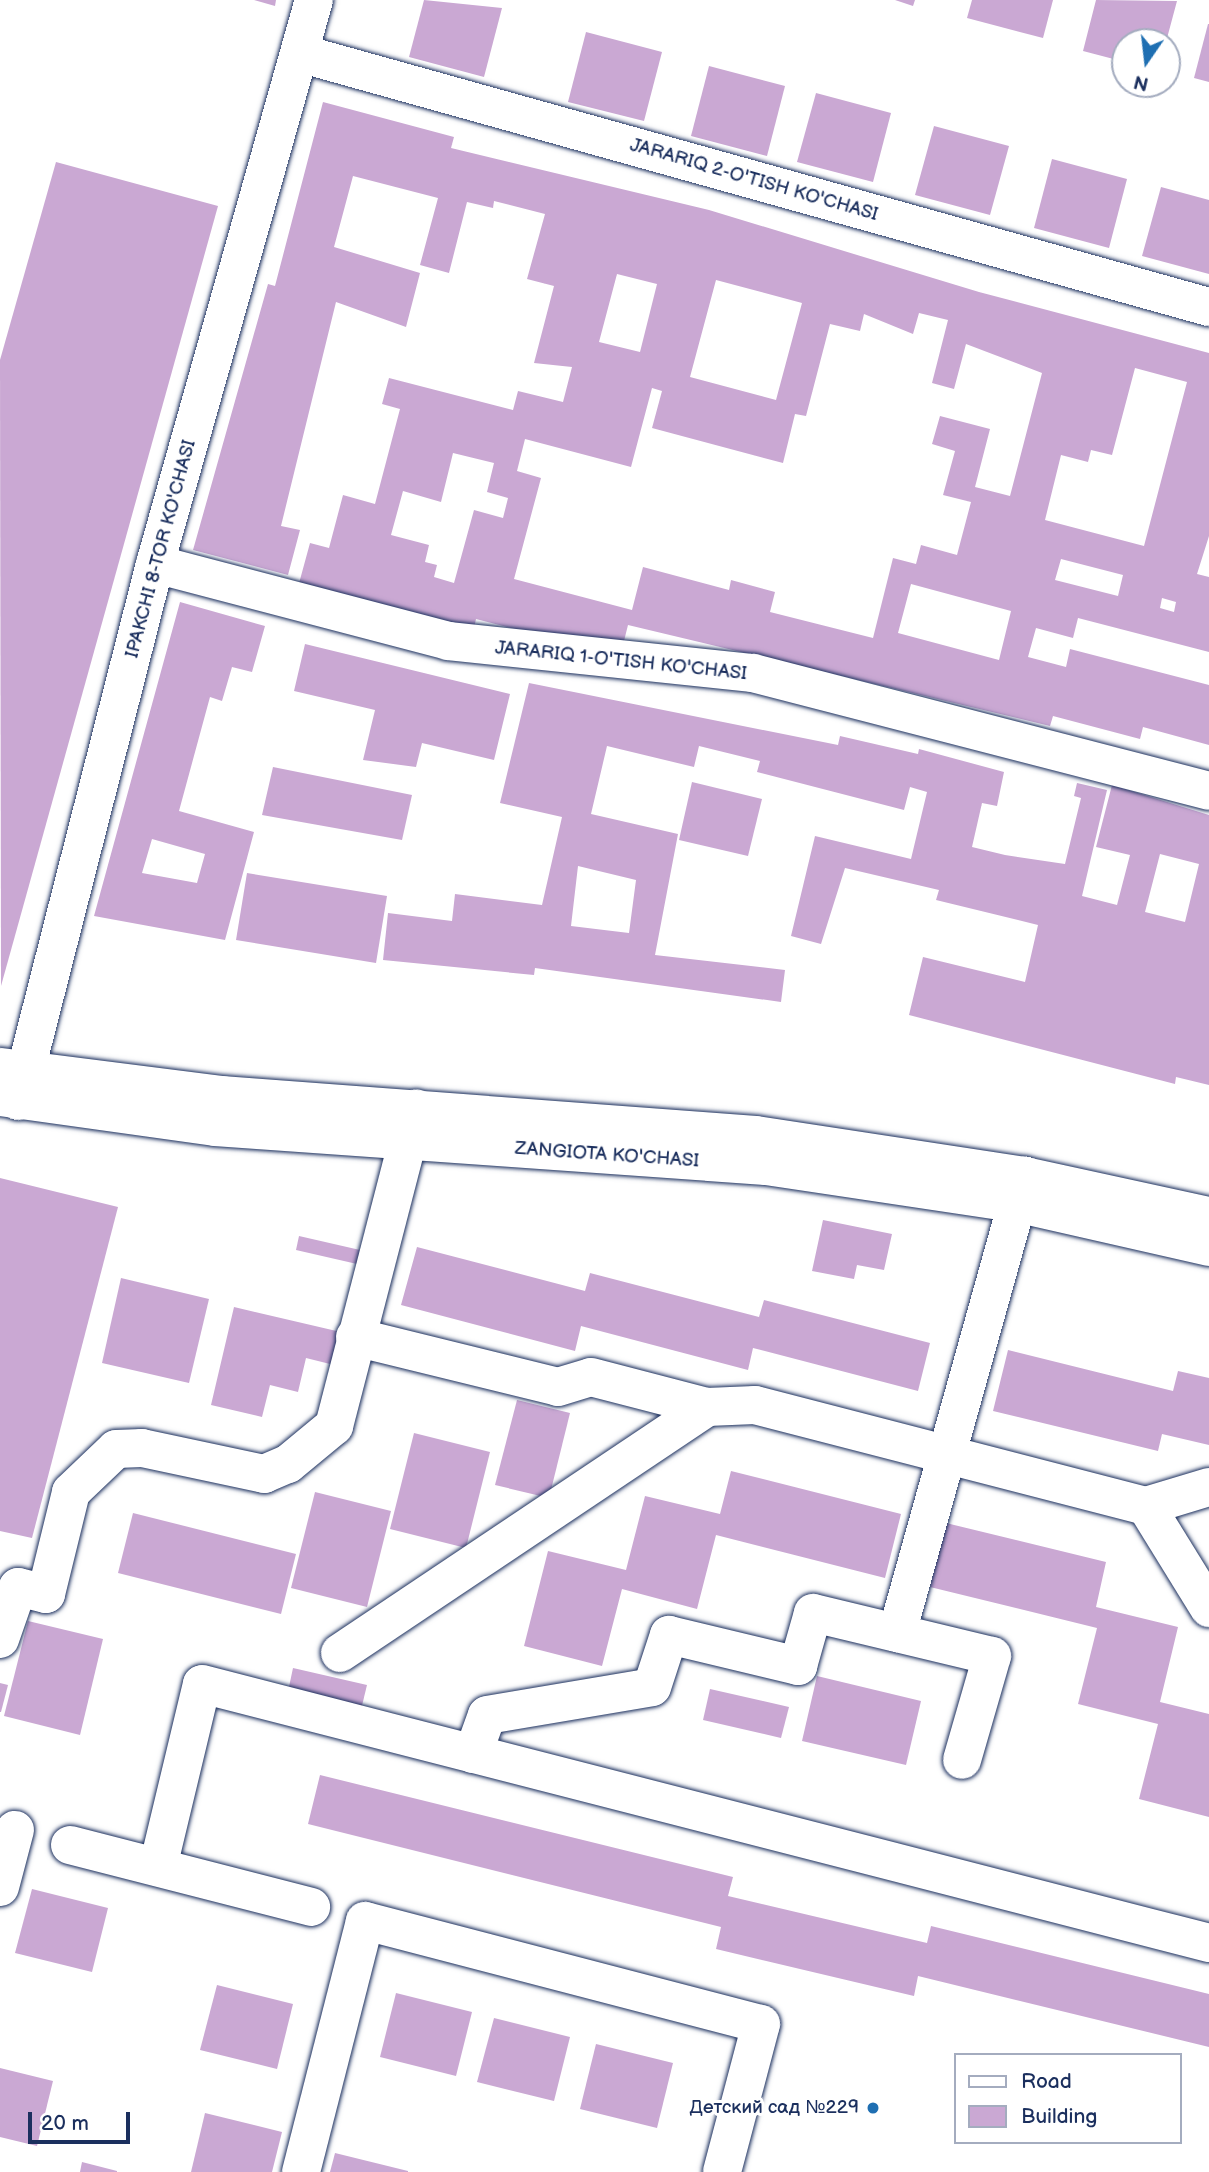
<!DOCTYPE html>
<meta charset="utf-8">
<style>
body{margin:0}
#map{position:relative;width:1209px;height:2172px;overflow:hidden;background:#fff;font-family:"Balsamiq Sans",sans-serif}
div>[style]{position:absolute}
[style*='--x']{left:calc(var(--x)*1px);top:calc(var(--y)*1px);width:calc(var(--w)*1px);rotate:calc(var(--a)*1deg)}
.building>*{inset:0;background:#caa8d3}
.roads{filter:drop-shadow(0 0 2px #1b2f5e) drop-shadow(0 0 2px #1b2f5e)}
.minor>*{height:38px;margin:-19px;padding:0 19px;transform-origin:19px;border-radius:19px;background:#fff}
.major>*{height:38px;margin:-19px;padding:0 19px;transform-origin:19px;border-radius:19px;background:#fff}
.dots>*{width:19px;height:19px;translate:-50% -50%;box-sizing:border-box;border:4px solid #fff;border-radius:50%}
span{translate:-50% -50%;white-space:nowrap;text-align:center;line-height:1.15;-webkit-text-stroke:6px #fff;paint-order:stroke}
.street-label{font-size:19px;color:#1b2f5e}
.poi-label{font-size:19px;color:#1b2f5e}
.right{translate:-100% -50%;text-align:right}
.legend{position:absolute;left:954px;top:2053px;width:228px;height:91px;box-sizing:border-box;background:#fff;border:2px solid #a4acbf;margin:0;padding:9px 12px;list-style:none;font-size:21px;color:#1b2f5e}
.legend li{display:flex;align-items:center;gap:14px;height:35px}
.legend b{width:35px;border:2px solid #a4acbf}
.north{position:absolute;left:1111px;top:28px;width:70px;height:70px;box-sizing:border-box;background:#fff;border:2px solid #a4acbf;border-radius:50%;rotate:194deg;font-size:19px;font-weight:700;line-height:28px;text-align:center;color:#1b2f5e}
.north::after{content:'';display:block;margin:auto;width:24px;height:32px;background:#1f6fb2;clip-path:polygon(50% 0,100% 100%,50% 72%,0 100%)}
.scale{position:absolute;left:28px;top:2112px;width:102px;height:32px;box-sizing:border-box;border:4px solid #1b2f5e;border-top:0;padding-left:9px;font-size:21px;line-height:24px;white-space:nowrap;color:#1b2f5e;-webkit-text-stroke:5px #fff;paint-order:stroke}
</style>
<div id="map">
<div class="building">
<i style="clip-path:polygon(254px 0,276px 0,275px 6px)"></i>
<i style="clip-path:polygon(424px 0,502px 8px,484px 77px,409px 57px)"></i>
<i style="clip-path:polygon(895px 0,915px 0,913px 6px)"></i>
<i style="clip-path:polygon(972px 0,1053px 0,1043px 38px,967px 18px)"></i>
<i style="clip-path:polygon(1096px 0,1177px 1px,1166px 42px,1125px 42px,1125px 62px,1083px 51px)"></i>
<i style="clip-path:polygon(1208px 24px,1209px 24px,1209px 82px,1194px 78px)"></i>
<i style="clip-path:polygon(586px 32px,662px 52px,644px 121px,568px 102px)"></i>
<i style="clip-path:polygon(709px 66px,785px 86px,767px 156px,691px 136px)"></i>
<i style="clip-path:polygon(816px 93px,891px 113px,873px 182px,797px 162px)"></i>
<i style="clip-path:polygon(evenodd,323px 102px,454px 137px,451px 148px,709px 210px,979px 292px,1209px 353px,1209px 536px,1197px 574px,1209px 577px,1209px 652px,1078px 618px,1073px 638px,1036px 628px,1028px 657px,1066px 667px,1070px 649px,1209px 685px,1209px 745px,1143px 727px,1140px 739px,1053px 716px,1050px 726px,628px 625px,622px 649px,568px 643px,476px 619px,472px 637px,298px 587px,310px 543px,329px 548px,343px 495px,375px 504px,400px 409px,382px 404px,389px 378px,513px 410px,518px 391px,563px 402px,572px 367px,534px 363px,554px 286px,527px 279px,545px 214px,494px 201px,493px 208px,467px 202px,449px 273px,420px 265px,438px 198px,353px 176px,334px 247px,420px 273px,406px 327px,336px 302px,281px 526px,300px 530px,288px 575px,193px 550px,268px 284px,275px 286px,323px 102px,617px 274px,657px 284px,640px 352px,599px 342px,617px 274px,323px 102px,716px 280px,802px 303px,776px 400px,690px 377px,716px 280px,323px 102px,919px 313px,948px 320px,932px 383px,954px 389px,966px 344px,1042px 373px,1010px 496px,975px 487px,990px 429px,940px 416px,932px 444px,955px 451px,943px 495px,971px 502px,957px 555px,921px 545px,916px 564px,893px 558px,873px 638px,770px 612px,775px 592px,731px 580px,729px 590px,643px 567px,632px 610px,514px 579px,541px 478px,517px 471px,525px 439px,631px 467px,652px 388px,662px 391px,652px 428px,783px 463px,795px 414px,806px 416px,830px 324px,860px 331px,864px 314px,913px 334px,919px 313px,323px 102px,1135px 368px,1187px 382px,1144px 546px,1045px 520px,1061px 455px,1088px 462px,1091px 450px,1112px 455px,1135px 368px,323px 102px,453px 453px,494px 463px,487px 492px,508px 498px,503px 518px,474px 510px,454px 583px,434px 577px,437px 565px,425px 562px,429px 545px,391px 535px,403px 491px,441px 502px,453px 453px,323px 102px,1061px 559px,1123px 575px,1118px 596px,1055px 580px,1061px 559px,323px 102px,911px 584px,1011px 611px,999px 660px,898px 633px,911px 584px,323px 102px,1162px 598px,1176px 602px,1174px 612px,1160px 608px,1162px 598px)"></i>
<i style="clip-path:polygon(934px 126px,1009px 146px,990px 215px,915px 195px)"></i>
<i style="clip-path:polygon(1052px 159px,1127px 179px,1109px 248px,1034px 228px)"></i>
<i style="clip-path:polygon(56px 162px,218px 206px,1px 986px,0 360px)"></i>
<i style="clip-path:polygon(1161px 187px,1209px 200px,1209px 274px,1142px 256px)"></i>
<i style="clip-path:polygon(evenodd,180px 602px,265px 626px,252px 672px,232px 667px,222px 701px,210px 697px,179px 811px,254px 832px,225px 940px,94px 916px,180px 602px,152px 839px,205px 854px,197px 883px,142px 873px,152px 839px)"></i>
<i style="clip-path:polygon(305px 644px,510px 694px,494px 760px,422px 743px,416px 767px,363px 760px,375px 710px,294px 691px)"></i>
<i style="clip-path:polygon(evenodd,529px 683px,838px 745px,840px 736px,918px 754px,919px 749px,1004px 772px,997px 806px,982px 803px,972px 847px,1005px 855px,1065px 864px,1081px 798px,1074px 796px,1077px 783px,1107px 790px,1082px 896px,1117px 905px,1130px 855px,1096px 847px,1112px 785px,1209px 815px,1209px 1085px,1176px 1077px,1175px 1084px,909px 1015px,923px 957px,1025px 982px,1038px 925px,936px 900px,939px 890px,845px 868px,821px 944px,791px 936px,815px 836px,911px 859px,927px 792px,910px 787px,904px 810px,757px 772px,760px 761px,699px 746px,694px 767px,607px 746px,591px 814px,678px 834px,655px 955px,785px 970px,781px 1002px,535px 968px,534px 975px,383px 960px,388px 913px,452px 921px,455px 894px,542px 905px,562px 817px,500px 803px,529px 683px,1160px 854px,1199px 864px,1185px 922px,1145px 912px,1160px 854px,529px 683px,578px 866px,636px 880px,629px 933px,571px 926px,578px 866px)"></i>
<i style="clip-path:polygon(273px 767px,412px 795px,402px 840px,262px 815px)"></i>
<i style="clip-path:polygon(692px 782px,762px 799px,748px 856px,679px 840px)"></i>
<i style="clip-path:polygon(247px 873px,387px 896px,376px 963px,236px 940px)"></i>
<i style="clip-path:polygon(0 1178px,118px 1207px,32px 1538px,0 1531px)"></i>
<i style="clip-path:polygon(823px 1220px,892px 1234px,884px 1270px,857px 1265px,854px 1279px,812px 1271px)"></i>
<i style="clip-path:polygon(299px 1236px,360px 1250px,357px 1264px,296px 1250px)"></i>
<i style="clip-path:polygon(417px 1247px,585px 1291px,590px 1273px,759px 1317px,764px 1300px,930px 1343px,918px 1391px,753px 1348px,748px 1370px,581px 1326px,575px 1351px,401px 1305px)"></i>
<i style="clip-path:polygon(121px 1278px,209px 1299px,189px 1383px,102px 1363px)"></i>
<i style="clip-path:polygon(234px 1307px,345px 1333px,338px 1366px,306px 1358px,298px 1392px,270px 1385px,262px 1417px,211px 1405px)"></i>
<i style="clip-path:polygon(1008px 1350px,1173px 1391px,1178px 1371px,1209px 1378px,1209px 1445px,1162px 1434px,1158px 1451px,993px 1411px)"></i>
<i style="clip-path:polygon(517px 1400px,570px 1413px,549px 1498px,495px 1485px)"></i>
<i style="clip-path:polygon(414px 1433px,490px 1452px,466px 1548px,390px 1529px)"></i>
<i style="clip-path:polygon(731px 1471px,901px 1514px,885px 1578px,716px 1535px,697px 1609px,622px 1589px,602px 1666px,524px 1646px,548px 1551px,626px 1570px,645px 1496px,720px 1514px)"></i>
<i style="clip-path:polygon(315px 1492px,391px 1511px,367px 1607px,291px 1588px)"></i>
<i style="clip-path:polygon(133px 1513px,296px 1554px,281px 1614px,118px 1573px)"></i>
<i style="clip-path:polygon(946px 1523px,1106px 1562px,1096px 1607px,1178px 1627px,1160px 1702px,1209px 1714px,1209px 1817px,1139px 1799px,1158px 1724px,1078px 1704px,1097px 1628px,930px 1587px)"></i>
<i style="clip-path:polygon(28px 1621px,103px 1639px,80px 1735px,4px 1716px)"></i>
<i style="clip-path:polygon(293px 1668px,367px 1685px,359px 1718px,286px 1701px)"></i>
<i style="clip-path:polygon(817px 1676px,921px 1701px,906px 1765px,802px 1741px)"></i>
<i style="clip-path:polygon(0 1683px,8px 1685px,1px 1712px,0 1712px)"></i>
<i style="clip-path:polygon(710px 1689px,789px 1707px,781px 1738px,703px 1720px)"></i>
<i style="clip-path:polygon(320px 1775px,733px 1877px,728px 1896px,927px 1943px,931px 1926px,1209px 1994px,1209px 2047px,918px 1976px,914px 1996px,716px 1949px,721px 1927px,308px 1824px)"></i>
<i style="clip-path:polygon(32px 1889px,108px 1908px,92px 1972px,15px 1953px)"></i>
<i style="clip-path:polygon(217px 1985px,293px 2004px,277px 2069px,200px 2050px)"></i>
<i style="clip-path:polygon(396px 1993px,472px 2012px,456px 2076px,380px 2057px)"></i>
<i style="clip-path:polygon(494px 2018px,570px 2037px,554px 2101px,477px 2082px)"></i>
<i style="clip-path:polygon(596px 2044px,673px 2063px,657px 2128px,580px 2109px)"></i>
<i style="clip-path:polygon(0 2068px,53px 2081px,37px 2146px,0 2137px)"></i>
<i style="clip-path:polygon(205px 2113px,282px 2132px,272px 2172px,191px 2172px)"></i>
<i style="clip-path:polygon(335px 2153px,408px 2171px,408px 2172px,330px 2172px)"></i>
<i style="clip-path:polygon(82px 2162px,117px 2171px,117px 2172px,80px 2172px)"></i>
</div>
<div class="roads">
<div class="minor">
<i style="--x:299;--y:53;--w:945;--a:15.6"></i>
<i style="--x:155;--y:564;--w:303;--a:14.7"></i>
<i style="--x:448;--y:641;--w:307;--a:6"></i>
<i style="--x:753;--y:673;--w:471;--a:14.5"></i>
<i style="--x:18;--y:1101;--w:554;--a:-75.69"></i>
<i style="--x:155;--y:564;--w:586;--a:-74.26"></i>
<i style="--x:355;--y:1337;--w:209;--a:13.8"></i>
<i style="--x:558;--y:1387;--w:34;--a:-17"></i>
<i style="--x:591;--y:1377;--w:120;--a:14.5"></i>
<i style="--x:707;--y:1407;--w:48;--a:-2.4"></i>
<i style="--x:755;--y:1405;--w:404;--a:14.5"></i>
<i style="--x:1146;--y:1506;--w:66;--a:-16.8"></i>
<i style="--x:1146;--y:1506;--w:120;--a:58.3"></i>
<i style="--x:897;--y:1633;--w:475;--a:-74.4"></i>
<i style="--x:0;--y:1639;--w:55;--a:-70.9"></i>
<i style="--x:18;--y:1587;--w:29;--a:14"></i>
<i style="--x:46;--y:1594;--w:105;--a:-76.2"></i>
<i style="--x:71;--y:1492;--w:62;--a:-43.7"></i>
<i style="--x:116;--y:1449;--w:26;--a:-2"></i>
<i style="--x:142;--y:1448;--w:125;--a:12"></i>
<i style="--x:264;--y:1474;--w:26;--a:-23"></i>
<i style="--x:288;--y:1464;--w:60;--a:-39.6"></i>
<i style="--x:334;--y:1426;--w:328;--a:-75.5"></i>
<i style="--x:340;--y:1653;--w:442;--a:-33.8"></i>
<i style="--x:473;--y:1754;--w:41;--a:-70.3"></i>
<i style="--x:487;--y:1715;--w:167;--a:-9.6"></i>
<i style="--x:652;--y:1687;--w:55;--a:-71.9"></i>
<i style="--x:669;--y:1635;--w:133;--a:13.5"></i>
<i style="--x:798;--y:1666;--w:55;--a:-74.2"></i>
<i style="--x:813;--y:1613;--w:184;--a:13.5"></i>
<i style="--x:992;--y:1656;--w:108;--a:106.1"></i>
<i style="--x:70;--y:1845;--w:249;--a:14.4"></i>
<i style="--x:158;--y:1867;--w:188;--a:-76.5"></i>
<i style="--x:202;--y:1684;--w:1040;--a:14.42"></i>
<i style="--x:0;--y:1887;--w:59;--a:-75.3"></i>
<i style="--x:301;--y:2172;--w:259;--a:-75.7"></i>
<i style="--x:365;--y:1921;--w:409;--a:14.6"></i>
<i style="--x:761;--y:2024;--w:153;--a:104.8"></i>
</div>
<div class="major">
<i style="--x:0;--y:1067;--w:223;--a:7.2"></i>
<i style="--x:221;--y:1095;--w:536;--a:4.28"></i>
<i style="--x:756;--y:1135;--w:272;--a:8.7"></i>
<i style="--x:1025;--y:1176;--w:188;--a:12.3"></i>
<i style="--x:0;--y:1097;--w:217;--a:7.9"></i>
<i style="--x:215;--y:1127;--w:552;--a:4.05"></i>
<i style="--x:766;--y:1166;--w:257;--a:8.5"></i>
<i style="--x:1020;--y:1204;--w:194;--a:12.8"></i>
</div>
</div>
<div class="dots">
<i style="left:873px;top:2108px;background:#1f6fb2"></i>
</div>
<div class="street-label">
<span style="left:754px;top:180px;rotate:16deg">JARARIQ 2-O'TISH KO'CHASI</span>
<span style="left:161px;top:549px;rotate:-75deg">IPAKCHI 8-TOR KO'CHASI</span>
<span style="left:621px;top:661px;rotate:6deg">JARARIQ 1-O'TISH KO'CHASI</span>
<span style="left:607px;top:1155px;rotate:4deg">ZANGIOTA KO'CHASI</span>
</div>
<div class="poi-label">
<span class="right" style="left:859px;top:2108px">Детский сад №229</span>
</div>
<ul class="legend">
<li><b style="height:9px;background:#fff"></b>Road</li>
<li><b style="height:19px;background:#caa8d3"></b>Building</li>
</ul>
<div class="north">N</div>
<div class="scale">20 m</div>
</div>
